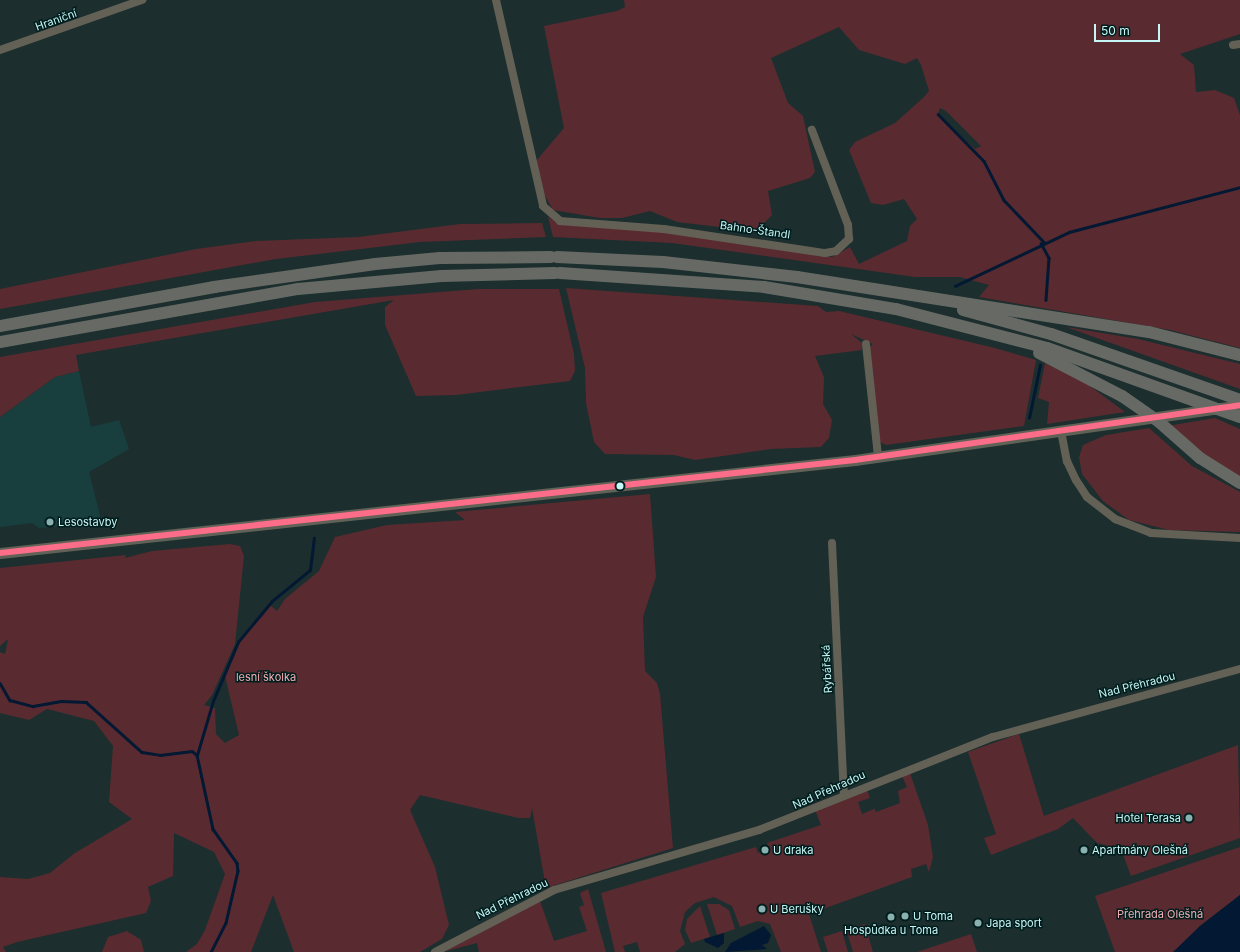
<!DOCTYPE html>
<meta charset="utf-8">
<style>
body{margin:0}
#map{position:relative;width:1240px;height:952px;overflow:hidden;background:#1c2e2e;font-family:Inter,sans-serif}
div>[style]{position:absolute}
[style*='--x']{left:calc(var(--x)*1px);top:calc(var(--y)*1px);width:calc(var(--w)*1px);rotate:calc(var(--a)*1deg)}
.built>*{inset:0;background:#193e3e}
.green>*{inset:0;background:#592b30}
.water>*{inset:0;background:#031832}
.stream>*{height:2.5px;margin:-1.25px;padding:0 1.25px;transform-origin:1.25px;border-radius:1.25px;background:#031832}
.minor>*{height:8px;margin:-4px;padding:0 4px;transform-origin:4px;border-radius:4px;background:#636155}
.major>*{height:11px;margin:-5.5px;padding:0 5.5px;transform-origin:5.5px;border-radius:5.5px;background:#606157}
.highway>*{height:12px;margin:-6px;padding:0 6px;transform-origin:6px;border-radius:6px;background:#676a64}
.bus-1>*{height:6px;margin:-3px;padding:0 3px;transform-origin:3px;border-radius:3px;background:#fb6d88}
.dots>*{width:11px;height:11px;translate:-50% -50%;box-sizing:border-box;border:2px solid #001d1e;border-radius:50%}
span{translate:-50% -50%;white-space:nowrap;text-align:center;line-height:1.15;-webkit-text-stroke:3px #001d1e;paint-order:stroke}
.street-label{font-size:11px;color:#c6f6f5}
.poi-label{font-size:11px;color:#c6f6f5}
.left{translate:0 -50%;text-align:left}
.right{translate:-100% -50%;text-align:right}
.park-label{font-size:11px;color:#f2adb1}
.scale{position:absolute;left:1094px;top:24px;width:66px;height:18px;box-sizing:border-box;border:2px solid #c6f6f5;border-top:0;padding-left:5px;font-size:12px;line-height:14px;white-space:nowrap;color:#c6f6f5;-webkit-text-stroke:3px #001d1e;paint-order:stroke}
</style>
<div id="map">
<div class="built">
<i style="clip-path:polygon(79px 371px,91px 427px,119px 420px,129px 449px,89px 472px,102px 523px,39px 528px,32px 523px,0 527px,0 417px,55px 377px)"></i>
</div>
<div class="green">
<i style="clip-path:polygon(evenodd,624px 0,1240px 0,1240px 34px,1180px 54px,1194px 65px,1196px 92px,1215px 90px,1234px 98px,1240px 115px,1240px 348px,1170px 330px,979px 297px,989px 285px,960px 277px,915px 277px,672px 243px,553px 237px,548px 217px,560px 224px,679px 233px,832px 257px,850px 247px,859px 264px,907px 241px,910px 226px,917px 219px,904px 199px,883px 205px,871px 203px,849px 150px,855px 142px,895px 123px,924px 97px,929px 91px,921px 65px,917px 58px,905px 64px,859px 50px,839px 27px,771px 58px,788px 103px,803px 116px,815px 172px,810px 178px,768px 191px,772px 215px,759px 228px,746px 230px,677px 222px,650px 211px,622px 218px,600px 218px,553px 210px,543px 192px,536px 161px,564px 128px,544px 26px,617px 11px,625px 7px,624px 0,940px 108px,946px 111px,981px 146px,975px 149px,942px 119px,938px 114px,940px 108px)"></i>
<i style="clip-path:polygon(542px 223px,546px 237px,420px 242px,276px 259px,0 309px,0 289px,196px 249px,256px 241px,358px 237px,460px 224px)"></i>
<i style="clip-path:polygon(566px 288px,818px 306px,826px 312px,839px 311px,995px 348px,1036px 360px,1024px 426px,886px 445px,880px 442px,869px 348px,873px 344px,851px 334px,862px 343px,862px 350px,815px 356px,824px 377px,823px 404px,832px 420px,829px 438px,821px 447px,770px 449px,695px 460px,674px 455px,605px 454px,594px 442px,586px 403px,585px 368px)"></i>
<i style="clip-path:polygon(478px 289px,559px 289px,574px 354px,575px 371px,570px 381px,456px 395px,416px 396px,385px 325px,385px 307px,394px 300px,76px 355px,79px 371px,55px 377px,0 417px,0 357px,315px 302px)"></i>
<i style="clip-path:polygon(1066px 327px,1138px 339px,1240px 364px,1240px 389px)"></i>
<i style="clip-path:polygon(1045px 363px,1079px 378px,1125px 412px,1047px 424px,1049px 402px,1038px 398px)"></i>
<i style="clip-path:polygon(1215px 418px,1240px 429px,1240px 477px,1202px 456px,1167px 426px)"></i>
<i style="clip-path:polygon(1149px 428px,1192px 466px,1240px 492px,1240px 532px,1169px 530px,1129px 520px,1103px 501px,1082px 474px,1079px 457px,1083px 445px,1106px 435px)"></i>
<i style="clip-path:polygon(650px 494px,656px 577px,643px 617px,645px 671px,657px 683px,660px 694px,673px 848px,546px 888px,532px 808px,530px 818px,519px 818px,420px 795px,410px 810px,435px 867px,449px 925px,442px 939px,420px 952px,294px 952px,273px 895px,251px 952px,186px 952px,197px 944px,205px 930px,225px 874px,214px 852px,174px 833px,173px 876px,148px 887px,151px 901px,146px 913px,17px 942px,3px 947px,6px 952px,0 952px,0 877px,28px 879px,50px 873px,75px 853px,132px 819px,109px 802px,113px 746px,94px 721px,47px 709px,29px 720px,0 713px,0 652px,5px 654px,8px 639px,0 646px,0 568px,126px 555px,125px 558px,152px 551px,230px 544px,240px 546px,244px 556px,235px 644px,212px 695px,204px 705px,215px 708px,216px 734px,225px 743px,239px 735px,225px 676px,239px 640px,263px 611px,270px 605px,277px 611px,285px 599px,319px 571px,335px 537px,387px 525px,465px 520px,455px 512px)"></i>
<i style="clip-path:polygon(1019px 734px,1044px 816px,1238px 745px,1240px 838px,1131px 876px,1121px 849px,1097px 843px,1073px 818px,1058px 829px,991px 855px,984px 838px,996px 834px,968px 752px)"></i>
<i style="clip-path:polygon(910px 773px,928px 825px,933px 857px,929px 872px,926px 864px,911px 869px,912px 877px,809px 914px,821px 952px,781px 952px,770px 924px,758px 921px,740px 927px,732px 906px,714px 897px,695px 903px,685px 912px,680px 931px,685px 944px,675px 952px,640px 952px,637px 942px,623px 946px,625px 952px,615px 952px,601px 893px,756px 847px,758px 853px,769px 849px,767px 843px,821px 825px,815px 810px,867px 790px,870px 798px,858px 802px,862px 814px,874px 809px,872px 804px,876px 812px,900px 803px,898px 791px,907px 787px,902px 776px)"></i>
<i style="clip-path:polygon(1240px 847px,1240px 895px,1200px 926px,1186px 943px,1173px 952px,1115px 952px,1095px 896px)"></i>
<i style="clip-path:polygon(588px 889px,606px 952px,479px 952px,477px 943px,443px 952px,540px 901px,554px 941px,587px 931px,579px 907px,584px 905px,580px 893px)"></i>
<i style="clip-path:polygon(707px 904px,719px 904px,729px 910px,735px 929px,717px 935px)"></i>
<i style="clip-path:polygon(700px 906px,710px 937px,691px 943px,685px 930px,687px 919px)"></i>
<i style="clip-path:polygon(865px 924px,873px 952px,853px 952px,846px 929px)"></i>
<i style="clip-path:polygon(127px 931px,141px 940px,144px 952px,102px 952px,108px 937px)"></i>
<i style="clip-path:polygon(842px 931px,848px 952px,828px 952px,823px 937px)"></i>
<i style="clip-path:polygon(971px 934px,977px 952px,917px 952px)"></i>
</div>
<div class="water">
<i style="clip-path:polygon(1240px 895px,1240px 952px,1173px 952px,1200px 926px)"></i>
<i style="clip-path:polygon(764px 926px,771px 935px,768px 943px,762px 945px,767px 949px,725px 952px,731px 943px)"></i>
<i style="clip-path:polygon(724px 933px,724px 943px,718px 948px,705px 942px,704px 939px)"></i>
</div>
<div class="stream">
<i style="--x:938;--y:114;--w:66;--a:45.6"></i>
<i style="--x:984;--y:161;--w:44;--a:62.9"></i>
<i style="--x:1004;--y:200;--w:58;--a:46.4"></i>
<i style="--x:1041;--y:243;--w:17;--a:62"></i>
<i style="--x:1049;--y:258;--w:42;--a:94.1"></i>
<i style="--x:955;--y:286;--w:126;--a:-25.3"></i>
<i style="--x:1069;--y:232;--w:177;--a:-14.7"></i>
<i style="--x:1029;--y:418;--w:54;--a:-78.3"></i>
<i style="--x:0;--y:683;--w:20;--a:60"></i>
<i style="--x:10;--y:700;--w:24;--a:15"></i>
<i style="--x:33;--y:706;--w:28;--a:-10"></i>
<i style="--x:61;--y:701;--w:25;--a:2"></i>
<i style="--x:86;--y:702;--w:75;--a:41.8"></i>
<i style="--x:142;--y:752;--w:18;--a:9"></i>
<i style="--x:160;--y:755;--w:32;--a:-7"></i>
<i style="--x:192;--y:751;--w:6;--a:39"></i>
<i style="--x:197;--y:755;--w:76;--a:77.8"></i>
<i style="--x:213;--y:829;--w:42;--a:54.8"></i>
<i style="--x:237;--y:863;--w:8;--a:83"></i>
<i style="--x:238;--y:871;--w:53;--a:103"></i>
<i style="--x:226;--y:923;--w:33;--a:117"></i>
<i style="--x:197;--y:755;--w:56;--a:-73.5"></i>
<i style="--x:213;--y:701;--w:64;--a:-67"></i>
<i style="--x:238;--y:642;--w:53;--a:-50.3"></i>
<i style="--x:272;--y:601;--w:49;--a:-39.2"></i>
<i style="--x:310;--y:570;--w:32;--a:-83"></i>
</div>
<div class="minor">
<i style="--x:496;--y:0;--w:211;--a:77.1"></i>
<i style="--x:543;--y:206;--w:23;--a:41"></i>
<i style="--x:560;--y:221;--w:104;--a:4.4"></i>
<i style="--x:664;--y:229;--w:163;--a:8.5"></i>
<i style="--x:825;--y:253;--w:11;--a:-10"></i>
<i style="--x:836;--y:251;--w:18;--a:-43"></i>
<i style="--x:849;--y:239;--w:14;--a:-94"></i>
<i style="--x:848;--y:225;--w:102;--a:-110.8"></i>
<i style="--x:1233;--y:45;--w:7;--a:-8"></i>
<i style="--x:0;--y:50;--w:151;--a:-19.4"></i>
<i style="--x:866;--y:344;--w:113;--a:83.9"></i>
<i style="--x:1061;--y:431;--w:31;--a:79"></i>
<i style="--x:1067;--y:461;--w:21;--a:65"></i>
<i style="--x:1076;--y:480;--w:20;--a:57"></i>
<i style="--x:1087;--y:497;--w:36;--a:38"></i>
<i style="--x:1115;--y:519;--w:39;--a:21"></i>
<i style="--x:1151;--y:533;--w:89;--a:3.2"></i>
<i style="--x:832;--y:543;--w:251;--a:87.3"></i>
<i style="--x:435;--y:952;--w:134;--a:-27.5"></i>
<i style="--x:554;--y:890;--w:214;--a:-16.3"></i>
<i style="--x:759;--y:830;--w:252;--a:-21.7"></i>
<i style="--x:993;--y:737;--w:256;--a:-15.4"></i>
</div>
<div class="major">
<i style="--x:0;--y:553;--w:860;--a:-6.21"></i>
<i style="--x:855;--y:460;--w:389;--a:-8.1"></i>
</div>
<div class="highway">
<i style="--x:557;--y:257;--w:106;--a:2.7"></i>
<i style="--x:663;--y:262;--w:135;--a:6.4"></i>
<i style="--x:797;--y:277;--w:356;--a:8.9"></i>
<i style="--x:1149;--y:332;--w:94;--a:14.2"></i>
<i style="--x:560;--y:273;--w:204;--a:3.9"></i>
<i style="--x:764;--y:287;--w:134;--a:9.5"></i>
<i style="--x:896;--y:309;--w:156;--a:14.5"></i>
<i style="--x:1047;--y:348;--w:205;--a:19.7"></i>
<i style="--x:963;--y:310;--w:91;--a:15.3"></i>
<i style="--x:1051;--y:334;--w:200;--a:19.2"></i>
<i style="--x:0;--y:326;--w:218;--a:-10.3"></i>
<i style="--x:214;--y:287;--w:163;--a:-8.1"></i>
<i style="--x:375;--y:264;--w:65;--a:-5.3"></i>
<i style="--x:440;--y:258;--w:111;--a:-0.5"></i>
<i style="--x:0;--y:342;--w:303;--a:-10.1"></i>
<i style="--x:298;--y:289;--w:144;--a:-5.2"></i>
<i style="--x:441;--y:276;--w:114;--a:-1.5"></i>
<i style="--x:1039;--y:353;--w:93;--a:27.4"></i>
<i style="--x:1122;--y:396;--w:44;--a:34.8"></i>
<i style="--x:1158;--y:421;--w:56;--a:41.4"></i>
<i style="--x:1200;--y:458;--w:47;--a:32"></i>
</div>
<div class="bus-1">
<i style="--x:0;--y:553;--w:860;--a:-6.21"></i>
<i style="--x:855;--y:460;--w:389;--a:-8.1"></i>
</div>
<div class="dots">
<i style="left:620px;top:486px;background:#c6f6f5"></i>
<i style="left:50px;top:522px;background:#8ab0af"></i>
<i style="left:1189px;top:818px;background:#8ab0af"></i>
<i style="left:765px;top:850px;background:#8ab0af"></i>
<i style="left:1084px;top:850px;background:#8ab0af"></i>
<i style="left:762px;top:909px;background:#8ab0af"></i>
<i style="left:905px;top:916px;background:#8ab0af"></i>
<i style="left:891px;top:917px;background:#8ab0af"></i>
<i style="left:978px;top:923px;background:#8ab0af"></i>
</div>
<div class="street-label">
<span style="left:56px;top:20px;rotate:-20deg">Hraniční</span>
<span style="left:755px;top:230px;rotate:8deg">Bahno-Štandl</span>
<span style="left:827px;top:669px;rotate:-93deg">Rybářská</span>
<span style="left:1137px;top:685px;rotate:-14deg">Nad Přehradou</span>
<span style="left:829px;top:790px;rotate:-24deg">Nad Přehradou</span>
<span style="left:512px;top:899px;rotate:-26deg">Nad Přehradou</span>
</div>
<div class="poi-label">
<span class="left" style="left:58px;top:522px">Lesostavby</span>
<span class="right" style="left:1181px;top:818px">Hotel Terasa</span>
<span class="left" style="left:773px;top:850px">U draka</span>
<span class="left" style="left:1092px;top:850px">Apartmány Olešná</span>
<span class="left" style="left:770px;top:909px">U Berušky</span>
<span class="left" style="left:913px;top:916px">U Toma</span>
<span class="left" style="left:986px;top:923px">Japa sport</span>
<span style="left:891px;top:930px">Hospůdka u Toma</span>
</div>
<div class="park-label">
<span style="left:266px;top:677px">lesní školka</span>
<span style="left:1160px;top:914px">Přehrada Olešná</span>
</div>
<div class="scale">50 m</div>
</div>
